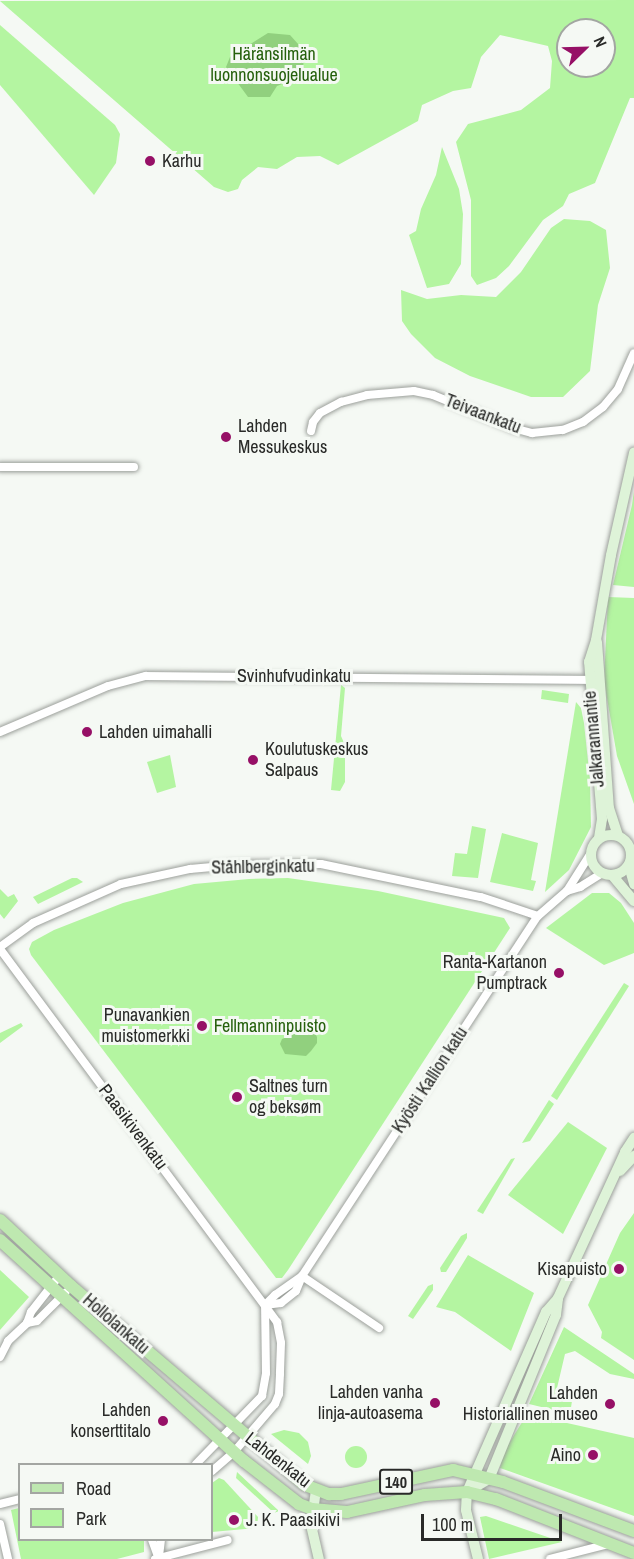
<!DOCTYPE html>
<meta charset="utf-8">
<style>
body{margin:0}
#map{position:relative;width:634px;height:1559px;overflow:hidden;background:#f5f9f4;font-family:"Archivo Narrow",sans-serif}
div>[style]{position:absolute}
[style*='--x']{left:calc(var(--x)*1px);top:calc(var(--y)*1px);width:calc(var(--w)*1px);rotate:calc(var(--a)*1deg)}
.green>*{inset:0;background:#b4f5a1}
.round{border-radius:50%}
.water>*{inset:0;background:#91d07e}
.roads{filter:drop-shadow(0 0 2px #9ca09b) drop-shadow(0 0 2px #9ca09b)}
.minor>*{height:8px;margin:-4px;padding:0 4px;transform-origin:4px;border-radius:4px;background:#fff}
.secondary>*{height:10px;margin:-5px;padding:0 5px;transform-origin:5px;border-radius:5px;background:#def3d8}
.secondary>.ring{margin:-5px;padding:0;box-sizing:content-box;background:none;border:10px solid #def3d8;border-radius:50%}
.primary>*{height:12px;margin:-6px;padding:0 6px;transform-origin:6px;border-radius:6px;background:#bee8b0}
.dots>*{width:16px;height:16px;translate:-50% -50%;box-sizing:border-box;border:3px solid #f5f9f4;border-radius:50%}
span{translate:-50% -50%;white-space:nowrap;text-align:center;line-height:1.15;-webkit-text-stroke:6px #f5f9f4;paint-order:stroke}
.shield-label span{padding:2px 4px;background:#f5f9f4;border:2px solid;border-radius:4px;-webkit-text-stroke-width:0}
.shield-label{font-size:16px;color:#292a28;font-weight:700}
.park-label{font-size:18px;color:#25600c}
.poi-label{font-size:18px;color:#292a28}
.left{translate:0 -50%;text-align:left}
.right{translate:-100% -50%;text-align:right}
.street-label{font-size:18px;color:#292a28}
.legend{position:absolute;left:18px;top:1463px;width:195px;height:78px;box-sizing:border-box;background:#f5f9f4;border:2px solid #a3a6a2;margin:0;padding:8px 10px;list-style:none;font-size:18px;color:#292a28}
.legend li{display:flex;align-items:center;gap:12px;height:30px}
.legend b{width:30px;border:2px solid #a3a6a2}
.north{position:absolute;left:556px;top:18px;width:60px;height:60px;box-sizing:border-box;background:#f5f9f4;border:2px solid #a3a6a2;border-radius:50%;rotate:67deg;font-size:16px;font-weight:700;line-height:24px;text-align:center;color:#292a28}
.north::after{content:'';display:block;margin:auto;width:21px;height:27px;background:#961066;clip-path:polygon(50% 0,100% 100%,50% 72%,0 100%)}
.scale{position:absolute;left:421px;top:1514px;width:141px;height:27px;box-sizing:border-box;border:3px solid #292a28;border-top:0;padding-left:8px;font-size:18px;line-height:21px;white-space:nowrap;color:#292a28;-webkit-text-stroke:4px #f5f9f4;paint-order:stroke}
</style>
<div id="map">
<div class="green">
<i style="clip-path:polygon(evenodd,634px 0,634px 98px,630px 98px,595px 183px,569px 194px,563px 206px,543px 220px,509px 266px,496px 278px,477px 285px,471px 276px,471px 200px,456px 142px,468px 124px,521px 110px,550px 88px,552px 61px,548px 46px,500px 35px,481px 57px,471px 88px,453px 91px,422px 105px,418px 121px,338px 165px,320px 156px,297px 157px,277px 169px,258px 167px,242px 180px,238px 189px,228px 192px,214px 187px,0 1px,634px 0,568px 30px,604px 30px,604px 66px,568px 66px,568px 30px)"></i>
<i style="clip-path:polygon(0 25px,115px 125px,120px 134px,116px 163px,94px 195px,0 85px)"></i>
<i style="clip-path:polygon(442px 147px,459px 189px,463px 214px,461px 264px,449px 284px,427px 288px,409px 235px,416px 231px,421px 209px,436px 175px)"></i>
<i style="clip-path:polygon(564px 219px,590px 221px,606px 230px,610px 268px,598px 305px,590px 371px,563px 397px,531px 397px,470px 376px,435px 358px,411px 334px,402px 321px,401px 290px,427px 299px,461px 295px,496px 297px,521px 272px,551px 228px)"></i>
<i style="clip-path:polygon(634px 491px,634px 587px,613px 585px,632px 505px)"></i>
<i style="clip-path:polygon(608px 597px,634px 598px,634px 804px,617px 756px,604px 681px)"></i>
<i style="clip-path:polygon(341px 685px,345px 688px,341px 736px,345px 745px,345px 782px,340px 791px,331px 790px)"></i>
<i style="clip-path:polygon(542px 690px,569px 694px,568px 703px,541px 699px)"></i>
<i style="clip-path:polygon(576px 702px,581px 708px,584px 723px,590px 780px,591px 827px,569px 870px,545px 892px)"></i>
<i style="clip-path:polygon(170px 755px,176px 787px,157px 793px,147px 762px)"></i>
<i style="clip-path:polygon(472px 826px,486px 829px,478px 878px,452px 876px,455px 853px,467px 854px)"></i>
<i style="clip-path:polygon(502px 833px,538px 843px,531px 880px,536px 881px,533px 891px,490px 882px)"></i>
<i style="clip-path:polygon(72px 878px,77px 878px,83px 882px,38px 904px,33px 897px)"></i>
<i style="clip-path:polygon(288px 878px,378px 891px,504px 918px,510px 928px,288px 1270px,282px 1278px,276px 1278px,31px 955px,29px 949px,32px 942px,54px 930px,123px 903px,194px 884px,249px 879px)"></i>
<i style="clip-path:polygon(0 889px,8px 897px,14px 894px,18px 901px,4px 919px,0 914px)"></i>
<i style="clip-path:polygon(592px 893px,609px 893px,621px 903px,634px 923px,634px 953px,604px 965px,546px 928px)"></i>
<i style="clip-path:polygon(624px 983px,629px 986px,557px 1100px,551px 1096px)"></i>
<i style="clip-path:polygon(21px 1023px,23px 1026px,0 1043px,0 1033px)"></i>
<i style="clip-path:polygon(549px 1100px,554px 1104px,530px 1141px,522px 1143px)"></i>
<i style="clip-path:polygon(568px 1122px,607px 1148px,563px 1234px,508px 1195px)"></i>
<i style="clip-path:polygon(515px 1158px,483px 1214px,477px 1211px,511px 1159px)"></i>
<i style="clip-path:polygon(634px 1213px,634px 1360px,601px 1338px,602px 1332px,588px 1305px,620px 1233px)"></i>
<i style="clip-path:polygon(467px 1233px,467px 1238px,446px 1272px,441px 1272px,440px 1268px,461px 1236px)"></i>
<i style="clip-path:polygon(468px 1255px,534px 1293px,511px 1351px,455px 1312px,436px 1307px)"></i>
<i style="clip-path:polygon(0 1270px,29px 1297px,0 1330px)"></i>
<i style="clip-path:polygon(433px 1284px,433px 1290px,413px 1319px,408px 1316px,428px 1286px)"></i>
<i style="clip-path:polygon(564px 1327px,634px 1374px,634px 1379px,610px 1374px,575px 1351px,565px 1354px,557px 1388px,572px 1401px,570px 1414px,529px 1404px)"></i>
<i style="clip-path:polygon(524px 1419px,567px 1423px,634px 1438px,634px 1516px,500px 1468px,503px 1453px)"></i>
<i style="clip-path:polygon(284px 1430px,299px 1433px,308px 1442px,311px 1456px,308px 1464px,271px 1434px)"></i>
<i class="round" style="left:345px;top:1446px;width:22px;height:22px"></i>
<i style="clip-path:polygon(237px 1472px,279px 1511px,274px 1513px,236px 1478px)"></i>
<i style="clip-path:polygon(219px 1478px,224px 1480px,258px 1517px,257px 1528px,212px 1532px,212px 1483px)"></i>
<i style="clip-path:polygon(19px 1508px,20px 1540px,144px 1540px,144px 1552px,117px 1559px,21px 1559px,11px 1510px)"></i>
<i style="clip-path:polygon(486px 1516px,562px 1542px,489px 1559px,480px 1517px)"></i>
</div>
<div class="water">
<i style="clip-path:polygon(268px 33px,290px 35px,299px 45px,304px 57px,303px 68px,295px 79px,277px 86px,270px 97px,248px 97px,226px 67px,230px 57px)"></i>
<i style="clip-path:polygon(307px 1029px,313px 1030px,317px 1037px,317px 1043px,311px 1051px,306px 1056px,285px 1054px,280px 1044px,282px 1039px)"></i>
</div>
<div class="roads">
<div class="minor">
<i style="--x:311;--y:431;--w:9;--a:-77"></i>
<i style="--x:313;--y:422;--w:11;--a:-52"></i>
<i style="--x:320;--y:413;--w:24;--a:-28"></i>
<i style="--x:341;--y:402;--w:27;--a:-15"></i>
<i style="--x:367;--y:395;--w:47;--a:-4.9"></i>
<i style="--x:414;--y:391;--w:19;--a:12"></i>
<i style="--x:433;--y:395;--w:87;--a:22.4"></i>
<i style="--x:513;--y:428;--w:20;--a:15"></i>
<i style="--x:532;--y:433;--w:31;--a:-6"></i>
<i style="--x:563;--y:430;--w:22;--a:-22"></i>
<i style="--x:583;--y:422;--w:25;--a:-37"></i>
<i style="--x:603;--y:407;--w:23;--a:-50"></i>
<i style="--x:618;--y:389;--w:39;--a:-66"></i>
<i style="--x:0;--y:467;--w:134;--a:0"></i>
<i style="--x:0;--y:732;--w:117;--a:-23.1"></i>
<i style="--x:108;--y:686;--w:39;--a:-15"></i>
<i style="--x:146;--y:676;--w:449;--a:0.5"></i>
<i style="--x:567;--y:891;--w:14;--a:-17"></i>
<i style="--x:580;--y:887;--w:26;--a:-32"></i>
<i style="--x:0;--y:947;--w:41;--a:-36"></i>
<i style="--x:33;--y:923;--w:96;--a:-23.9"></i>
<i style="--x:121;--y:884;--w:71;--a:-12.3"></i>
<i style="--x:190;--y:869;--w:44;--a:-5.2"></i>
<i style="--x:234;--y:865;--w:87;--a:-0.7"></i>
<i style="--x:321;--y:864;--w:163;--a:11.7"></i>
<i style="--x:481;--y:897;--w:60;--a:18.4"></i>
<i style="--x:0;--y:949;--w:465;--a:53.4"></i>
<i style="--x:277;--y:1322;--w:21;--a:79"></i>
<i style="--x:281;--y:1343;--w:31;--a:92"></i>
<i style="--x:280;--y:1374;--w:20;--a:93"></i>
<i style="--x:279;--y:1394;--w:11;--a:112"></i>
<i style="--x:275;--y:1404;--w:63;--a:130.5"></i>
<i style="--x:234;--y:1452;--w:29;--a:139"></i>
<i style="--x:302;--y:1276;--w:93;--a:34"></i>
<i style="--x:265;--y:1305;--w:16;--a:-7"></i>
<i style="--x:281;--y:1303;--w:19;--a:-39"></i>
<i style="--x:296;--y:1291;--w:16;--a:-68"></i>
<i style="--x:302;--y:1276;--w:430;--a:-56.8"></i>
<i style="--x:538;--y:916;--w:38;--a:-41"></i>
<i style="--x:567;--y:891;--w:45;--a:-57.7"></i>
<i style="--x:265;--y:1305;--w:14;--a:-45"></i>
<i style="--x:275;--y:1295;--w:33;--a:-35"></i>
<i style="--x:27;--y:1323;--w:10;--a:-11"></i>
<i style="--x:37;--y:1321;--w:40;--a:-45"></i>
<i style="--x:0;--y:1357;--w:18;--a:-63"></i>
<i style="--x:8;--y:1341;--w:26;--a:-43"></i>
<i style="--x:27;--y:1323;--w:12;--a:-70"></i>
<i style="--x:31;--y:1312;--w:47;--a:-51.9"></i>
<i style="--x:196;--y:1464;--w:95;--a:-45.9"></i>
<i style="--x:262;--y:1396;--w:23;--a:-80"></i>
<i style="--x:266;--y:1373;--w:68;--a:-90.8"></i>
<i style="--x:0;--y:1504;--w:21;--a:-14"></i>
<i style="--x:0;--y:1524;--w:36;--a:77"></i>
<i style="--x:152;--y:1540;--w:20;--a:70"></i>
<i style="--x:159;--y:1556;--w:16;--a:-83"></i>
<i style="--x:155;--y:1559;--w:75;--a:-14.6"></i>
<i style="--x:550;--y:1559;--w:61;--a:-14.3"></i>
</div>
<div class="secondary">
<i style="--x:597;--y:642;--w:166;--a:85.9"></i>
<i style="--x:609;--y:808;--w:28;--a:72"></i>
<i class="ring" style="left:591px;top:835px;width:30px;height:30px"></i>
<i style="--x:599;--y:838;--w:19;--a:-81"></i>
<i style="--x:602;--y:819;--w:158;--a:-94.7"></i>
<i style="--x:589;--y:662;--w:23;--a:-72"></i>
<i style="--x:596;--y:640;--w:86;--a:-80"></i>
<i style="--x:611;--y:555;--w:105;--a:-77.3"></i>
<i style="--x:629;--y:866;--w:19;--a:74"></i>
<i style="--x:612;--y:875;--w:34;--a:50"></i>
<i style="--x:620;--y:1171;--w:21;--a:-47"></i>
<i style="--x:316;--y:1490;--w:35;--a:98"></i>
<i style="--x:311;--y:1525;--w:35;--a:77"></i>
<i style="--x:467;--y:1492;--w:26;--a:-31"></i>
<i style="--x:489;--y:1479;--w:177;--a:-67.8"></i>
<i style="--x:556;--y:1315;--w:17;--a:-83"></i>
<i style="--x:478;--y:1559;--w:50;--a:-103.8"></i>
<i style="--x:466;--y:1510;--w:18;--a:-87"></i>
<i style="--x:467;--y:1492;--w:197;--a:-66.3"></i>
<i style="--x:546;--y:1312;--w:18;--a:-49"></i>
<i style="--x:558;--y:1298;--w:161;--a:-65.3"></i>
<i style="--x:625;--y:1152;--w:17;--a:-57"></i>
</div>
<div class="primary">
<i style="--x:0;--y:1220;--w:97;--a:42.9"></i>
<i style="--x:71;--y:1286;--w:307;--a:40.4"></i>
<i style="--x:305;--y:1485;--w:26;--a:21"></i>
<i style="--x:329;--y:1494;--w:12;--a:0"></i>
<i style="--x:341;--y:1494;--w:115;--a:-12.1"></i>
<i style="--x:453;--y:1470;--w:51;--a:13.5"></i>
<i style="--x:503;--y:1482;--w:140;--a:20.5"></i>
<i style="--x:0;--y:1240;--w:329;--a:42.2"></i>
<i style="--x:244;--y:1461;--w:70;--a:38"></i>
<i style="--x:299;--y:1504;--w:14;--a:21"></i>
<i style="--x:312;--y:1509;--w:35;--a:5"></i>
<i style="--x:347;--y:1512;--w:80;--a:-12.3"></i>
<i style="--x:425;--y:1495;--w:42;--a:-4.1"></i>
<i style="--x:467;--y:1492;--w:30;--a:14"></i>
<i style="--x:496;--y:1499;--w:148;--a:21.4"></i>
</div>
</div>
<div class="dots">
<i style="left:150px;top:161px;background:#961066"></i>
<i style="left:226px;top:437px;background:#961066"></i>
<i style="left:87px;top:732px;background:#961066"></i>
<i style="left:253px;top:760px;background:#961066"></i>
<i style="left:559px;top:973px;background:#961066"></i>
<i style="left:202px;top:1026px;background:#961066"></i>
<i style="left:237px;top:1097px;background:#961066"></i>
<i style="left:619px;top:1269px;background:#961066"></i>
<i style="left:435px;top:1403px;background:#961066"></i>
<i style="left:610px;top:1404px;background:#961066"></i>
<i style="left:163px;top:1421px;background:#961066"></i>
<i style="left:593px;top:1455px;background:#961066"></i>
<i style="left:234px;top:1520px;background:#961066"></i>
</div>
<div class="shield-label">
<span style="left:396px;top:1482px">140</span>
</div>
<div class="park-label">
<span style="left:274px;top:65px">Häränsilmän<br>luonnonsuojelualue</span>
<span style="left:270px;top:1026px">Fellmanninpuisto</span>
</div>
<div class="poi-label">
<span class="left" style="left:162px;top:161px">Karhu</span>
<span class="left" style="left:238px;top:437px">Lahden<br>Messukeskus</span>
<span class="left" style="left:99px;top:732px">Lahden uimahalli</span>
<span class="left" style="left:265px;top:760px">Koulutuskeskus<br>Salpaus</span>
<span class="right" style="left:547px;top:973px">Ranta-Kartanon<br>Pumptrack</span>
<span class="right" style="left:190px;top:1026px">Punavankien<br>muistomerkki</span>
<span class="left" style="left:249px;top:1097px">Saltnes turn<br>og beksøm</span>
<span class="right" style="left:607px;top:1269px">Kisapuisto</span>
<span class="right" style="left:423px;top:1403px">Lahden vanha<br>linja-autoasema</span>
<span class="right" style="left:598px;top:1404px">Lahden<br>Historiallinen museo</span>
<span class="right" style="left:151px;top:1421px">Lahden<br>konserttitalo</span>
<span class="right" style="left:581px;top:1455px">Aino</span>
<span class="left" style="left:246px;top:1520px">J. K. Paasikivi</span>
</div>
<div class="street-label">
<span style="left:483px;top:414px;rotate:21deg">Teivaankatu</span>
<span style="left:294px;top:676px">Svinhufvudinkatu</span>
<span style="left:594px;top:739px;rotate:-95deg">Jalkarannantie</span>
<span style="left:263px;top:867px;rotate:-1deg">Ståhlberginkatu</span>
<span style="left:430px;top:1080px;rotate:-57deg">Kyösti Kallion katu</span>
<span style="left:133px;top:1127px;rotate:53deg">Paasikivenkatu</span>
<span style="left:116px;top:1324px;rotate:41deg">Hollolankatu</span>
<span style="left:278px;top:1460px;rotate:38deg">Lahdenkatu</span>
</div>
<ul class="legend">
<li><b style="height:8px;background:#bee8b0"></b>Road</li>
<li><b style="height:16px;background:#b4f5a1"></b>Park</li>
</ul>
<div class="north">N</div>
<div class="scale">100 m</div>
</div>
